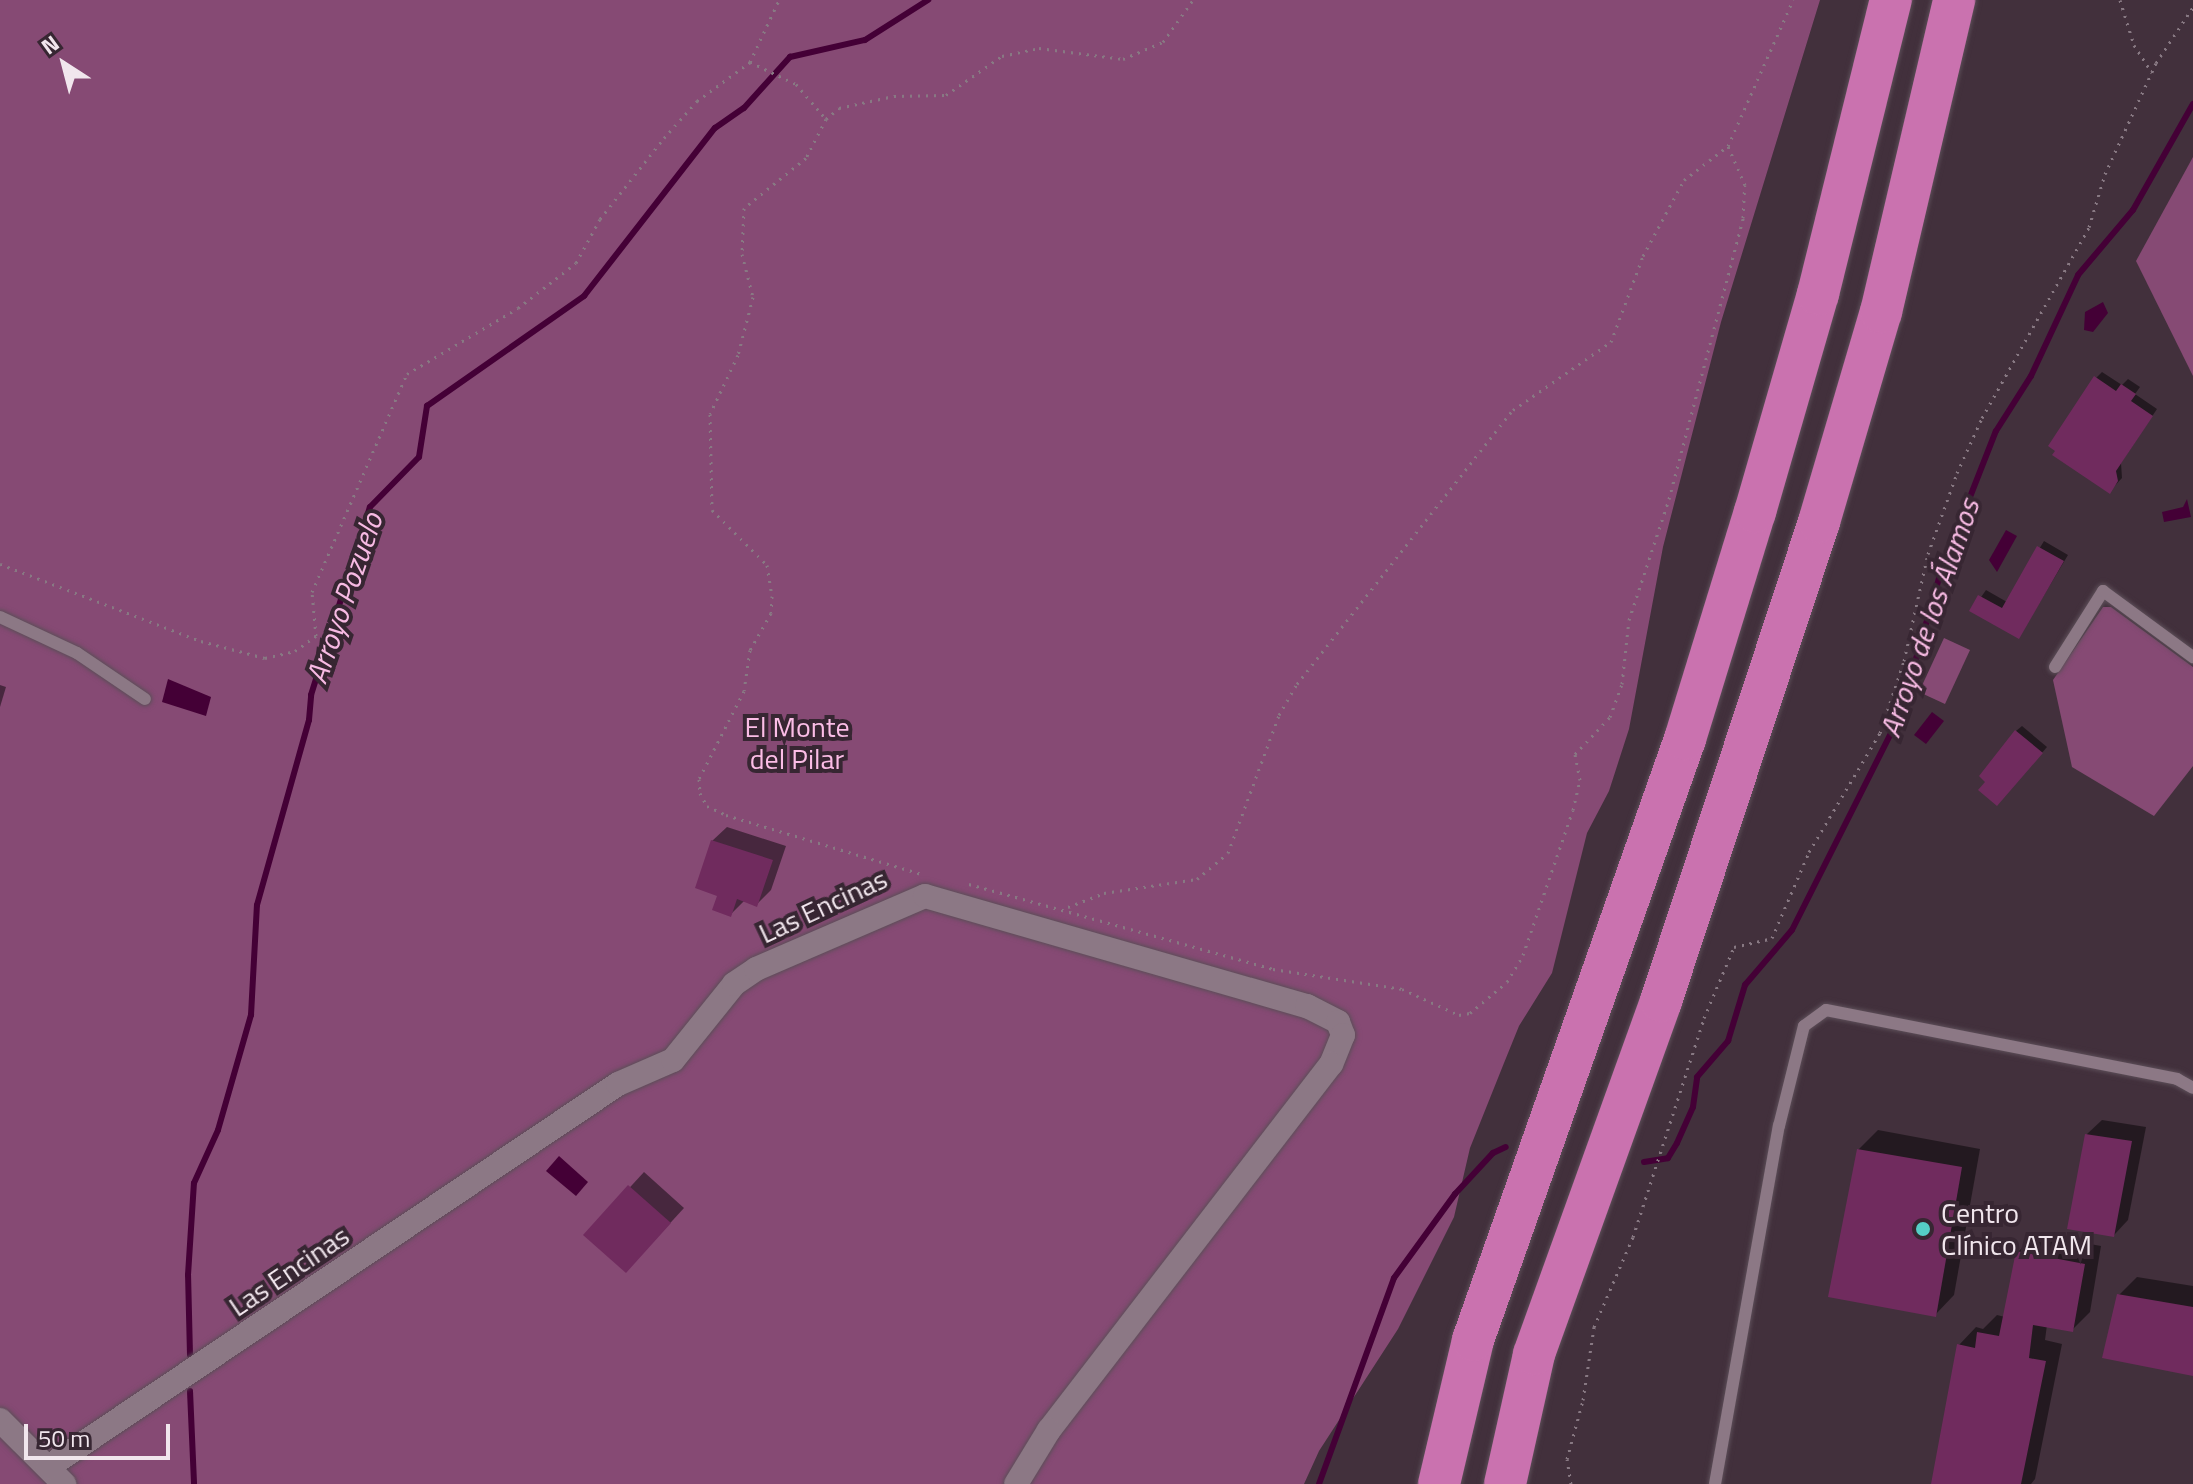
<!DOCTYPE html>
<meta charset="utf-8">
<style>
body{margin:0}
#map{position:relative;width:2193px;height:1484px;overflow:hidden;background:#42303c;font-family:"Titillium Web",sans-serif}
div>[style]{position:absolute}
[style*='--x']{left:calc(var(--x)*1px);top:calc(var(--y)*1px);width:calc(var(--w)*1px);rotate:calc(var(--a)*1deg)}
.green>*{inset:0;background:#864a74}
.water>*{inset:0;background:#440036}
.shadow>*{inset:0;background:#0007}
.stream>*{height:6px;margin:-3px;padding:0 3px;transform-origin:3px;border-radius:3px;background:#440036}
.building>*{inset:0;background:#702b5e}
.path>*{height:3px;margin-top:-1.5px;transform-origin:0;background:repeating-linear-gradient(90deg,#887983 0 2px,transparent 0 8px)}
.roads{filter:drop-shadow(0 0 2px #5c4e58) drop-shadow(0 0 2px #5c4e58)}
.lane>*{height:12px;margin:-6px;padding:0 6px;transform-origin:6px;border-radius:6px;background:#8c7885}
.street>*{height:24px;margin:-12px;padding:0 12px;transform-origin:12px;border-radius:12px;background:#8c7885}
.highway>*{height:42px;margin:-21px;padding:0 21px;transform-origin:21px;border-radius:21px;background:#ca72af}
.dots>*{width:22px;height:22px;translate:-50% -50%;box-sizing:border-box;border:4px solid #372632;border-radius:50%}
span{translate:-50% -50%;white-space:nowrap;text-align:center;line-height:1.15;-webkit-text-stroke:8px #372632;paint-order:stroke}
.park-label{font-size:28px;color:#fbbde6}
.street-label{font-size:28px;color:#f1e6ed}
.poi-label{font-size:28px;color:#f1e6ed}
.left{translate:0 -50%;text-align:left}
.water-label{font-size:30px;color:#f7bae3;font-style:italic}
.north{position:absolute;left:24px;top:24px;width:80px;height:80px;-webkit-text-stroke:6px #372632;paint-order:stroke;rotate:324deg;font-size:22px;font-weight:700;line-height:32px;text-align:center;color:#f1e6ed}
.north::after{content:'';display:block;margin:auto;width:28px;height:36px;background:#f1e6ed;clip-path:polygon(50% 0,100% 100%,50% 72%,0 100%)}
.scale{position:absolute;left:24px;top:1424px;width:146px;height:36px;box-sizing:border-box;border:4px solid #f1e6ed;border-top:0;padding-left:10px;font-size:24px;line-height:28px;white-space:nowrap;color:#f1e6ed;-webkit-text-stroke:6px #372632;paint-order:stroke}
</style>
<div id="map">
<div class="green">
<i style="clip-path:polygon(0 0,1820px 0,1721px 322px,1663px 547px,1629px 729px,1609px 791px,1587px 833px,1552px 973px,1519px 1026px,1504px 1063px,1470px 1148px,1454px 1217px,1398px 1329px,1319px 1451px,1304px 1484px,0 1484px)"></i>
<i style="clip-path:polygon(2193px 157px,2193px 376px,2136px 261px)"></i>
<i style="clip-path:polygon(2103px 607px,2111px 607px,2193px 667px,2193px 766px,2154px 816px,2072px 767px,2053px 680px)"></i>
<i style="clip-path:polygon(1944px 638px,1970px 650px,1945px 704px,1919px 692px)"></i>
</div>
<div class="water">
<i style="clip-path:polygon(2103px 302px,2108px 313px,2093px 332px,2084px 330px,2085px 312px)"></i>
<i style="clip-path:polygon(2187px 499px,2191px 517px,2164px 522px,2162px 512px,2183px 507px)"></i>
<i style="clip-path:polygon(2006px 530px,2017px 536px,1997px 572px,1989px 560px)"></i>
<i style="clip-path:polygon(168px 679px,211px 697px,206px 716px,162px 702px)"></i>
<i style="clip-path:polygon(1932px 712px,1944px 721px,1926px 744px,1914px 735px)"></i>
<i style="clip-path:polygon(559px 1156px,588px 1182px,576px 1196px,546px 1171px)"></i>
</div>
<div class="shadow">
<i style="clip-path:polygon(2102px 372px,2122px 385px,2128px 379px,2140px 387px,2135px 394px,2157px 409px,2121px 463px,2122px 478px,2110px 491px,2096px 378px)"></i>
<i style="clip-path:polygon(2044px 541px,2068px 555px,2019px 637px,1972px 610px,1986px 590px,2007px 602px)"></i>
<i style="clip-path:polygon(0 685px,6px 687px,0 707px)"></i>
<i style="clip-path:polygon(2022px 726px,2047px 747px,2003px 798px,2016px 731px)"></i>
<i style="clip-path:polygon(727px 827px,786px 846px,771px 890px,757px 904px,745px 900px,731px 914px,712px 841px)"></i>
<i style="clip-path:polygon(2102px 1120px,2146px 1127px,2128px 1220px,2114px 1235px,2087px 1134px)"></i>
<i style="clip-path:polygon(1878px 1130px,1980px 1149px,1954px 1295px,1935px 1315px,1858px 1150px)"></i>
<i style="clip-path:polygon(644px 1172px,684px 1208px,640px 1256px,586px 1235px)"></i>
<i style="clip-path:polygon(2036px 1234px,2101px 1246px,2090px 1312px,2072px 1330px,2047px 1325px,2045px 1340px,2062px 1344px,2035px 1479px,2031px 1484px,1946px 1484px,1959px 1345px,1976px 1327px,1983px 1329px,1997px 1315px,2005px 1317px,2018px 1252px)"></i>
<i style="clip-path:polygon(2137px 1277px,2193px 1286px,2193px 1374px,2119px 1295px)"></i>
</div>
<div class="stream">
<i style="--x:1644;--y:1162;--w:24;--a:-9"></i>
<i style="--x:1668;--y:1158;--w:17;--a:-59"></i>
<i style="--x:1677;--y:1143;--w:39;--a:-66"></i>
<i style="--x:1693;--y:1107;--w:30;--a:-82"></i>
<i style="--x:1697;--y:1077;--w:48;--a:-49.3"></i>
<i style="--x:1728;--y:1041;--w:59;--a:-73.1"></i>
<i style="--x:1745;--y:985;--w:72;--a:-49.5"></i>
<i style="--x:1792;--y:930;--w:241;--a:-63.3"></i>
<i style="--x:1900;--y:715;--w:150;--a:-74.1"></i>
<i style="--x:1941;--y:571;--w:150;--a:-68.6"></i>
<i style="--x:1996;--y:431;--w:65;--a:-57.5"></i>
<i style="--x:2031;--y:376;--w:111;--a:-65"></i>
<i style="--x:2078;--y:275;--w:85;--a:-49.8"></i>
<i style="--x:2133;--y:210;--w:122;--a:-60.5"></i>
<i style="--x:190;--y:1355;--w:80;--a:-91.4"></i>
<i style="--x:188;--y:1275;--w:92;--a:-86.3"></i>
<i style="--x:194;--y:1183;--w:58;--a:-65.6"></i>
<i style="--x:218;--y:1130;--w:120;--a:-74"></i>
<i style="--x:251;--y:1015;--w:110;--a:-86.9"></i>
<i style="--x:257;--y:905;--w:192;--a:-74.3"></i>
<i style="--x:309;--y:720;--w:25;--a:-85"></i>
<i style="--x:311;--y:695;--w:197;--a:-72.6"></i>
<i style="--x:370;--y:507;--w:70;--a:-45.6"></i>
<i style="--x:419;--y:457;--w:52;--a:-81.1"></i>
<i style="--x:427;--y:406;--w:192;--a:-35"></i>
<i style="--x:584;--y:296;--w:213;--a:-52.1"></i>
<i style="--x:715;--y:128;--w:35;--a:-35"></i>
<i style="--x:744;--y:108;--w:69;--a:-48"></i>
<i style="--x:790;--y:57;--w:77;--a:-12.8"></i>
<i style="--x:865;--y:40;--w:75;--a:-32.4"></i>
<i style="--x:190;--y:1391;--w:93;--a:87.5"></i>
<i style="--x:1319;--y:1484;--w:219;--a:-70"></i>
<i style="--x:1394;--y:1278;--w:104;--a:-54"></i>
<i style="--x:1455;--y:1194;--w:56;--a:-47.2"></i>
<i style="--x:1493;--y:1153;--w:14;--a:-25"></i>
</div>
<div class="building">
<i style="clip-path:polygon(2094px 376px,2116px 391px,2121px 384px,2136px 394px,2131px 401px,2153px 416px,2116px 471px,2118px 481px,2110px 494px,2052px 455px,2055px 451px,2048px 446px)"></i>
<i style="clip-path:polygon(2037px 546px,2064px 561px,2019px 639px,1969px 611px,1978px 595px,2002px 608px)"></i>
<i style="clip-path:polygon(2015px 730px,2043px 753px,1997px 806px,1978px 790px,1985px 782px,1979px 776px)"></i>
<i style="clip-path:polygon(711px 840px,773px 860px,757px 907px,737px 899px,731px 917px,712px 910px,717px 896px,695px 888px)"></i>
<i style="clip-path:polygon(2085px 1134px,2132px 1141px,2114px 1237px,2067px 1229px)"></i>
<i style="clip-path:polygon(1857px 1149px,1962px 1167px,1936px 1317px,1828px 1297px)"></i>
<i style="clip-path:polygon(628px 1185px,671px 1223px,626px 1273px,583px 1235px)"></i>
<i style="clip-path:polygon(2016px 1251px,2085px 1264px,2073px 1332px,2033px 1325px,2029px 1358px,2046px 1361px,2021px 1484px,1931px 1484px,1957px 1344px,1975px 1348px,1977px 1332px,1999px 1336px)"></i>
<i style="clip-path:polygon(2117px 1294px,2193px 1307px,2193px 1376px,2102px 1358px)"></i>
</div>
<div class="path">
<i style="--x:2120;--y:0;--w:47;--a:72.7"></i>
<i style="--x:2134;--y:45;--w:33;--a:57"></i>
<i style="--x:750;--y:62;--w:51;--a:25.6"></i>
<i style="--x:796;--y:84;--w:46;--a:49.4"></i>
<i style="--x:826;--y:119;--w:44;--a:117.1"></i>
<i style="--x:806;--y:158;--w:80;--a:141.1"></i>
<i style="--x:744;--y:208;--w:46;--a:92.5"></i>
<i style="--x:742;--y:254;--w:44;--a:75.7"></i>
<i style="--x:753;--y:297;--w:60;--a:104.5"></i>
<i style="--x:738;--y:355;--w:65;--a:115.4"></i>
<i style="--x:710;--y:414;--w:96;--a:88.8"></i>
<i style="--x:712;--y:510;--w:78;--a:45"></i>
<i style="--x:767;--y:565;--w:31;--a:81"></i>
<i style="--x:772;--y:596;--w:17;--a:93"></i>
<i style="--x:771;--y:613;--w:43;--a:119.6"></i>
<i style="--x:750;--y:650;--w:41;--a:98.3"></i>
<i style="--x:744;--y:691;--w:99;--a:117.1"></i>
<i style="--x:699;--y:779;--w:14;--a:86"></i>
<i style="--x:700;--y:793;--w:15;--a:62"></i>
<i style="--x:707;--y:806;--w:21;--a:25"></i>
<i style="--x:726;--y:815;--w:205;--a:16.8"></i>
<i style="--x:826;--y:119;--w:17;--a:-40"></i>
<i style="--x:839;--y:108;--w:56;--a:-12.3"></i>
<i style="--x:894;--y:96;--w:52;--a:-1.1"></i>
<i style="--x:946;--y:95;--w:68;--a:-34.9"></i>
<i style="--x:1002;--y:56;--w:38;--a:-12"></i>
<i style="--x:1039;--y:48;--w:85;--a:7.5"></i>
<i style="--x:1123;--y:59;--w:43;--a:-23"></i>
<i style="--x:1163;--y:42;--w:52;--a:-54.5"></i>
<i style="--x:0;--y:564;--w:215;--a:21"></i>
<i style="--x:201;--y:641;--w:66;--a:14.9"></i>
<i style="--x:265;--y:658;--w:31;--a:-13"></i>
<i style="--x:295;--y:651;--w:26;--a:-36"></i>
<i style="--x:316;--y:636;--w:44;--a:-95.2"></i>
<i style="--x:312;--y:592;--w:238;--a:-66.5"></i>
<i style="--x:407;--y:374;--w:129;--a:-30.7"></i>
<i style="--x:518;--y:308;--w:73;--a:-37.8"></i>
<i style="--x:576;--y:263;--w:50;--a:-61.4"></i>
<i style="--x:600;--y:219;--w:103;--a:-51.7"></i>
<i style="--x:664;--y:138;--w:50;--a:-48.3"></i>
<i style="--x:697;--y:101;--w:66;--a:-36.3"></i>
<i style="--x:750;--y:62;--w:68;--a:-64.9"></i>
<i style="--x:969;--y:884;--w:316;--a:15.6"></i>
<i style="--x:1273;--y:969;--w:131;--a:8.8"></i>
<i style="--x:1402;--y:989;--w:63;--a:24.5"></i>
<i style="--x:1459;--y:1015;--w:11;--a:-10"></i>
<i style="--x:1470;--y:1013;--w:48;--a:-40"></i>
<i style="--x:1507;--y:982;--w:31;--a:-59"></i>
<i style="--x:1523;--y:955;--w:153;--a:-71"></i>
<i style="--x:1573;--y:810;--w:31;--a:-77"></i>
<i style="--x:1580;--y:780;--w:26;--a:-101"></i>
<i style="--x:1575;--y:754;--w:51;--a:-46.6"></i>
<i style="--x:1610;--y:717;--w:35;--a:-70"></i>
<i style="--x:1622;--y:684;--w:64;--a:-83.8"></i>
<i style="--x:1629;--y:620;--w:127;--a:-71.7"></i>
<i style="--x:1669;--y:499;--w:291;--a:-75.2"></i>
<i style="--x:1743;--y:218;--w:33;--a:-87"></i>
<i style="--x:1745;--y:185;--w:43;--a:-113.6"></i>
<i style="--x:1728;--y:146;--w:160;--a:-66"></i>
<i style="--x:1068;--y:907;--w:39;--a:-21"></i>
<i style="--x:1104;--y:893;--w:94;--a:-8.6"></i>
<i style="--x:1197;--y:879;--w:40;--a:-40"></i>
<i style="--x:1228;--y:853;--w:147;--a:-69.7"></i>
<i style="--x:1279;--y:715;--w:36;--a:-60"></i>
<i style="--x:1297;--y:684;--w:349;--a:-51.8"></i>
<i style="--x:1513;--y:410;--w:119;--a:-34.8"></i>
<i style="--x:1611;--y:342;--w:92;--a:-69.6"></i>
<i style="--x:1643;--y:256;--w:86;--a:-61.7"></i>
<i style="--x:1684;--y:180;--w:56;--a:-37.7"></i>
<i style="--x:1571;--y:1484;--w:25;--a:-99"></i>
<i style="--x:1567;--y:1459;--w:61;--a:-74.8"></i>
<i style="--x:1583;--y:1400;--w:74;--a:-81.4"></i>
<i style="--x:1594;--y:1327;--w:98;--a:-66.6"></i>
<i style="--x:1633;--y:1237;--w:230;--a:-72"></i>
<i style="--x:1704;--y:1018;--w:77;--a:-67.1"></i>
<i style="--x:1734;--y:947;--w:39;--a:-13"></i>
<i style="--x:1772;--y:938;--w:94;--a:-66.7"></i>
<i style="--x:1809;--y:852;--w:139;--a:-59.2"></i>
<i style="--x:1880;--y:733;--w:76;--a:-71.6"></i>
<i style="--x:1904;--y:661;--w:110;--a:-77.4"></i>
<i style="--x:1928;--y:554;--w:86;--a:-70.3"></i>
<i style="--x:1957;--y:473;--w:60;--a:-65.6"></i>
<i style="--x:1982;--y:418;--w:219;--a:-60.7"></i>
<i style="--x:2089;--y:227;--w:55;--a:-73.2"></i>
<i style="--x:2105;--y:174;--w:122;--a:-65.3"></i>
<i style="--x:2156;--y:63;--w:67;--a:-56.5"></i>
</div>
<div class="roads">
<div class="lane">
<i style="--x:0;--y:617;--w:85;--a:25.1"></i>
<i style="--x:77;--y:653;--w:82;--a:34.1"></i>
<i style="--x:2055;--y:667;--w:90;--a:-57.7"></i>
<i style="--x:2103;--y:591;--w:112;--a:36.3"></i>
<i style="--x:1715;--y:1484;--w:364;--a:-79.9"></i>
<i style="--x:1779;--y:1126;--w:103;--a:-76"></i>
<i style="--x:1804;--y:1026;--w:27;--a:-36"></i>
<i style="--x:1826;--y:1010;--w:358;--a:11.1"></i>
<i style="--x:2177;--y:1079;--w:18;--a:29"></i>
</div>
<div class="street">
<i style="--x:0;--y:1420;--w:91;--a:45"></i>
<i style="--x:48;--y:1467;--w:687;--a:-33.9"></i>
<i style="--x:618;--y:1084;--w:60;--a:-23.6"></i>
<i style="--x:673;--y:1060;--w:97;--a:-51.2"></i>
<i style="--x:734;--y:984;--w:27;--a:-34"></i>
<i style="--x:756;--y:969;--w:184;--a:-23.4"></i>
<i style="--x:925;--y:896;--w:398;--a:16.1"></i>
<i style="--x:1307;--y:1006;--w:35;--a:27"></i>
<i style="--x:1338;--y:1022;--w:14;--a:69"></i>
<i style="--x:1343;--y:1035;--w:31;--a:112"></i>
<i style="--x:1331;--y:1064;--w:462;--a:127.6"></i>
<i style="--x:1049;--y:1430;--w:63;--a:121.4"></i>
</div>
<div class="highway">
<i style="--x:1439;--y:1484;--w:148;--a:-76.7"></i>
<i style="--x:1473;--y:1340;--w:637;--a:-70.57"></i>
<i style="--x:1685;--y:739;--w:238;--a:-72.9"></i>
<i style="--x:1755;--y:512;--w:227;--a:-73.9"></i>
<i style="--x:1818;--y:294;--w:303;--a:-76.1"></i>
<i style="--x:1505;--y:1484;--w:133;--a:-77.4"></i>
<i style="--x:1534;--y:1354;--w:375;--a:-70.2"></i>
<i style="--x:1661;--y:1001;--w:504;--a:-71.74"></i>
<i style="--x:1819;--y:522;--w:219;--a:-73.6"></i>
<i style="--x:1881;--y:312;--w:320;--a:-76.8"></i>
</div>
</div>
<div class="dots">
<i style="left:1923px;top:1229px;background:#55cec6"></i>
</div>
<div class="park-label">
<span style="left:797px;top:743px">El Monte<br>del Pilar</span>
</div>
<div class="street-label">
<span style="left:823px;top:906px;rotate:-25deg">Las Encinas</span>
<span style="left:289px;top:1271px;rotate:-34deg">Las Encinas</span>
</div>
<div class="poi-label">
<span class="left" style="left:1941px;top:1229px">Centro<br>Clínico ATAM</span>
</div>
<div class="water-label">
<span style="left:344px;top:598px;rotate:-71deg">Arroyo Pozuelo</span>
<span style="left:1929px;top:618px;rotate:-71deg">Arroyo de los Álamos</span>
</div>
<div class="north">N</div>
<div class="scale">50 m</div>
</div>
